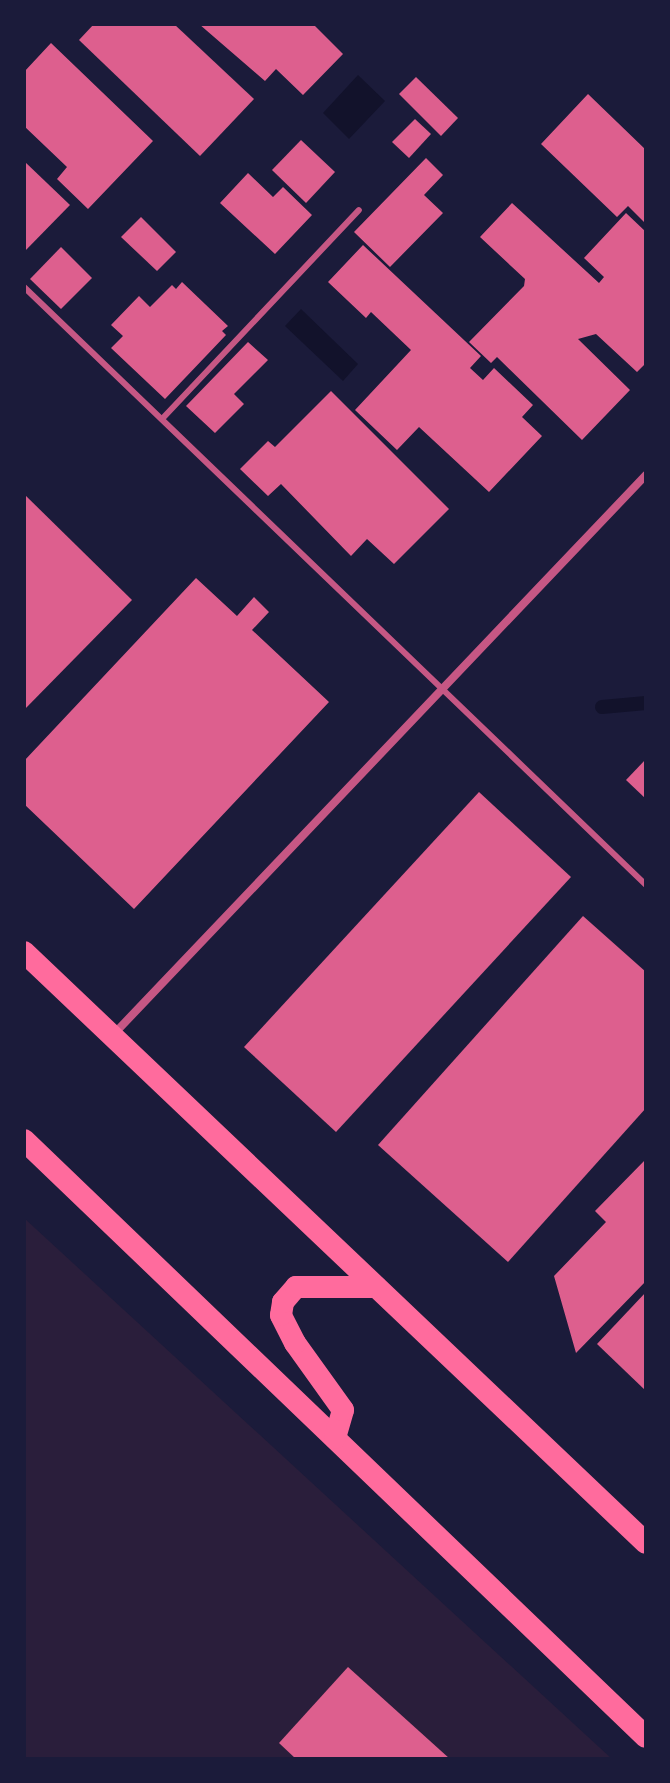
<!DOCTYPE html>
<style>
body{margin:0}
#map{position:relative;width:670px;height:1783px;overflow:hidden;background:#1b1b3a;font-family:Arial,sans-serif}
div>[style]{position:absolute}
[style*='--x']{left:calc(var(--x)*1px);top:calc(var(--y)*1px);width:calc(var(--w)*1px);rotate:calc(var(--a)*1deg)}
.green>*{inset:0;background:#2a1e3b}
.water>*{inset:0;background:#12122b}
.stream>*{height:14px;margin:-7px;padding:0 7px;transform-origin:7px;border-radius:7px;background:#12122b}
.building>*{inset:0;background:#dd5f8e}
.service>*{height:6px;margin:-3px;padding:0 3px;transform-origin:3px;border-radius:3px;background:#c65784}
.minor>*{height:8px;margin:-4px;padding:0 4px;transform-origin:4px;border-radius:4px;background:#c65784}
.trunk>*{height:22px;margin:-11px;padding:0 11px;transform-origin:11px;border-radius:11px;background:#ff6b9d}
span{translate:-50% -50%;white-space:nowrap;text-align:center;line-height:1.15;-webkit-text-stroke:6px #1b1b3a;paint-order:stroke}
.frame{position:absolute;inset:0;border:26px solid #1b1b3a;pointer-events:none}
</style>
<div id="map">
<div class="green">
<i style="clip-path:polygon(24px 1218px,612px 1759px,24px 1759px)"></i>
</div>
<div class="water">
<i style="clip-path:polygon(358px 75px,385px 101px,349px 139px,323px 113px)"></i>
<i style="clip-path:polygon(301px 309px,358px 364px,343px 381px,285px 326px)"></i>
</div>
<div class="stream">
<i style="--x:602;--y:707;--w:44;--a:-5.2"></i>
</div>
<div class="building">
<i style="clip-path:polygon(94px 24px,174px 24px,254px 99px,200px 156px,79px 40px)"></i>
<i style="clip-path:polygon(199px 24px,313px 24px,343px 54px,303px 95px,276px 69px,265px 81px)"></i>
<i style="clip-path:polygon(51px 43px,153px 141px,88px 209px,57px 179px,67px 167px,24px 126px,24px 72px)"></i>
<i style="clip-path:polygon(416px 77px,458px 118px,441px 136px,399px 94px)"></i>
<i style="clip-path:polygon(588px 94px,646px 150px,646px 224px,628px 206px,617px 217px,541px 144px)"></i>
<i style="clip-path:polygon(415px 119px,431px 134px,409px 158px,392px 142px)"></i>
<i style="clip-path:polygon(301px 140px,335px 172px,306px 203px,272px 170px)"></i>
<i style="clip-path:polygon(426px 158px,443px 175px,424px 195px,443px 213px,390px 267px,354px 232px)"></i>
<i style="clip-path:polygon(24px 161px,70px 205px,24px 252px)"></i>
<i style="clip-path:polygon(248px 173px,273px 197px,283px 187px,312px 215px,275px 254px,220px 203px)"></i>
<i style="clip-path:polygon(512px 203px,599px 283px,604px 277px,584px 258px,626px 213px,646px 232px,646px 363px,637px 372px,596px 334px,578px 339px,630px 390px,582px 440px,497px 357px,491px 363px,469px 342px,524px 286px,525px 279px,480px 237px)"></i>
<i style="clip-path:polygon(141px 217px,176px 252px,157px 271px,121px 237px)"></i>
<i style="clip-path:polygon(363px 245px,481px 356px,470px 368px,483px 380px,494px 368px,533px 405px,522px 417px,542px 436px,489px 492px,419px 427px,397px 450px,355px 410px,411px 350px,371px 312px,366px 318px,328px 282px)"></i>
<i style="clip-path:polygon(61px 247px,92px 278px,61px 309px,30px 279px)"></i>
<i style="clip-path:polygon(182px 282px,228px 326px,222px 331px,226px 335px,165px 399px,111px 348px,123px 336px,111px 325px,139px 296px,150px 307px,172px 285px,176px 289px)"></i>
<i style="clip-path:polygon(248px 342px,268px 360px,234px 394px,244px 404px,215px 433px,186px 406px)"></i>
<i style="clip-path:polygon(331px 391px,449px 509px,394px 564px,367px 539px,351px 556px,281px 484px,268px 496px,240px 469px,268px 441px,275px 447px)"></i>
<i style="clip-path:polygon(24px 494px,132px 600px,24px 710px)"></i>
<i style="clip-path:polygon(196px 578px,237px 616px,254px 597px,269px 612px,252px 630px,329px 702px,134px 909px,24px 804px,24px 761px)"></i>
<i style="clip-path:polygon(646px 759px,646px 799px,626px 780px)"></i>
<i style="clip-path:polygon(479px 792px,571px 877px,336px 1132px,244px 1047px)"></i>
<i style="clip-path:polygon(583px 916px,646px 972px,646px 1108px,508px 1262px,378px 1145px)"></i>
<i style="clip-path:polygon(646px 1159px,646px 1281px,576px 1353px,554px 1276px,606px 1222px,595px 1211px)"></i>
<i style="clip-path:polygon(646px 1292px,646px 1391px,597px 1344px)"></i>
<i style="clip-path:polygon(348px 1667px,450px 1759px,296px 1759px,279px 1743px)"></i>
</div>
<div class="service">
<i style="--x:24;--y:287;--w:863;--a:43.87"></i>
<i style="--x:162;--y:419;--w:287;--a:-46.7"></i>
</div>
<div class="minor">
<i style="--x:113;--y:1035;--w:773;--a:-46.42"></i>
</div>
<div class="trunk">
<i style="--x:24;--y:952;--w:858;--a:43.54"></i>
<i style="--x:24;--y:1140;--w:862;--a:43.83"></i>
<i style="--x:335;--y:1438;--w:29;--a:-74"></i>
<i style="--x:343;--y:1410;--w:82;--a:-125.6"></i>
<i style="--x:295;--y:1343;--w:31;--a:-117"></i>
<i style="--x:281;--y:1315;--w:13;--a:-81"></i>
<i style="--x:283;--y:1302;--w:20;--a:-49"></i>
<i style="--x:296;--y:1287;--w:80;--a:0"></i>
</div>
<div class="frame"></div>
</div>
